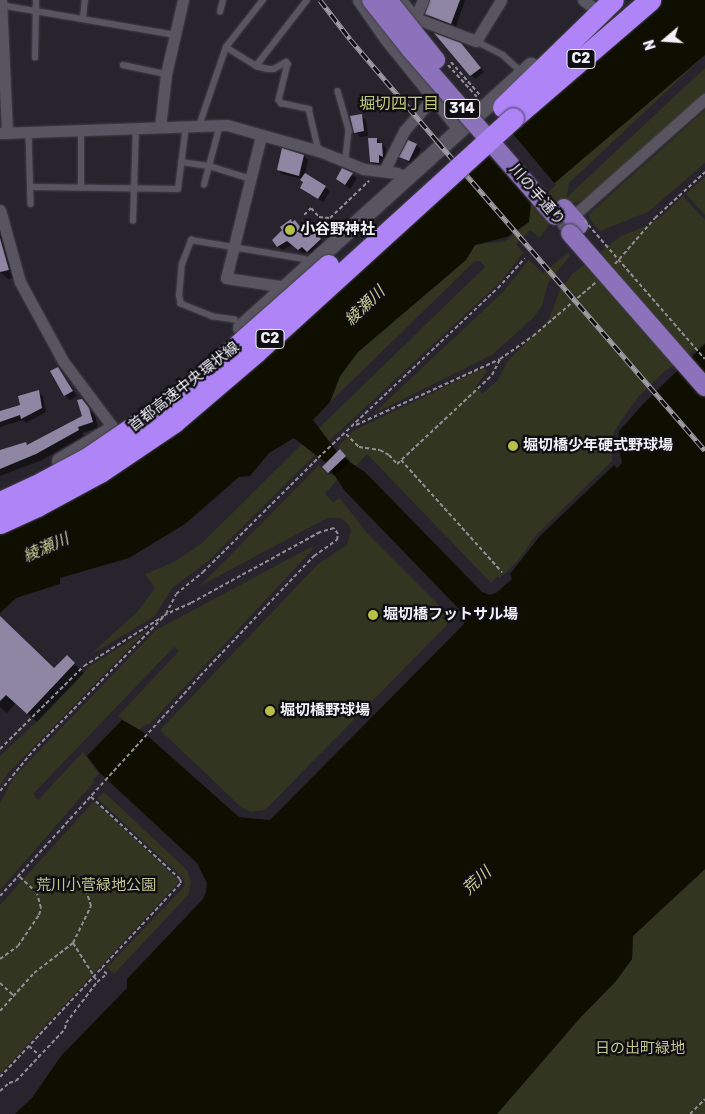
<!DOCTYPE html>
<meta charset="utf-8">
<style>
body{margin:0}
#map{position:relative;width:705px;height:1114px;overflow:hidden;background:#27242e;font-family:Rubik,"Noto Sans JP",sans-serif}
div>[style]{position:absolute}
[style*='--x']{left:calc(var(--x)*1px);top:calc(var(--y)*1px);width:calc(var(--w)*1px);rotate:calc(var(--a)*1deg)}
.green>*{inset:0;background:#32351f}
.water>*{inset:0;background:#0e0f00}
.pier>*{inset:0;background:#27242e}
.shadow>*{inset:0;background:#0007}
.building>*{inset:0;background:#8f86a3}
.path>*{height:2px;margin-top:-1px;transform-origin:0;background:repeating-linear-gradient(90deg,#918e97 0 4px,transparent 0 6.5px)}
.roads{filter:drop-shadow(0 0 1px #423f48) drop-shadow(0 0 1px #423f48)}
.service>*{height:5.5px;margin:-2.75px;padding:0 2.75px;transform-origin:2.75px;border-radius:2.75px;background:#585561}
.minor>*{height:11px;margin:-5.5px;padding:0 5.5px;transform-origin:5.5px;border-radius:5.5px;background:#585561}
.secondary>*{height:16px;margin:-8px;padding:0 8px;transform-origin:8px;border-radius:8px;background:#585561}
.primary>*{height:18px;margin:-9px;padding:0 9px;transform-origin:9px;border-radius:9px;background:#8c71bb}
.motorway>*{height:21px;margin:-10.5px;padding:0 10.5px;transform-origin:10.5px;border-radius:10.5px;background:#ae84f7}
.rail>*{height:5px;margin-top:-2.5px;transform-origin:0;background:repeating-linear-gradient(90deg,#0f0e13 0 9px,#a09da5 0 18px);box-sizing:border-box;border-block:1px solid #a09da5}
.path-bridge>*{height:2px;margin-top:-1px;transform-origin:0;background:repeating-linear-gradient(90deg,#918e97 0 4px,transparent 0 6.5px)}
.bridges{filter:drop-shadow(0 0 1px #423f48) drop-shadow(0 0 1px #423f48)}
.primary-bridge>*{height:18px;margin:-9px;padding:0 9px;transform-origin:9px;border-radius:9px;background:#8c71bb}
.motorway-bridge>*{height:21px;margin:-10.5px;padding:0 10.5px;transform-origin:10.5px;border-radius:10.5px;background:#ae84f7}
.dots>*{width:14px;height:14px;translate:-50% -50%;box-sizing:border-box;border:2px solid #0f0e13;border-radius:50%}
span{translate:-50% -50%;white-space:nowrap;text-align:center;line-height:1.15;-webkit-text-stroke:4.5px #0f0e13;paint-order:stroke}
.shield-label span{padding:1px 4px;background:#0f0e13;border:1px solid;border-radius:4px;-webkit-text-stroke-width:0}
.shield-label{font-size:14px;color:#f3f1f8;font-weight:700}
.street-label{font-size:15px;color:#f3f1f8}
.poi-label{font-size:15px;color:#f3f1f8;font-weight:700}
.left{translate:0 -50%;text-align:left}
.park-label{font-size:15px;color:#c1c78f}
.neighbourhood-label{font-size:16px;color:#c2c97c}
.water-label{font-size:16px;color:#cad097;font-style:italic}
.north{position:absolute;left:640px;top:15px;width:50px;height:50px;-webkit-text-stroke:4px #0f0e13;paint-order:stroke;rotate:252deg;font-size:14px;font-weight:700;line-height:20px;text-align:center;color:#f3f1f8}
.north::after{content:'';display:block;margin:auto;width:18px;height:22px;background:#f3f1f8;clip-path:polygon(50% 0,100% 100%,50% 72%,0 100%)}
</style>
<div id="map">
<div class="green">
<i style="clip-path:polygon(705px 55px,569px 183px,567px 197px,705px 68px,705px 96px,585px 199px,560px 208px,540px 238px,530px 230px,516px 244px,523px 253px,501px 281px,329px 441px,319px 428px,485px 267px,480px 261px,475px 261px,330px 402px,340px 376px,358px 352px,466px 260px,475px 245px,506px 241px,529px 222px,531px 203px)"></i>
<i style="clip-path:polygon(705px 110px,705px 163px,648px 212px,600px 231px,589px 219px,589px 214px)"></i>
<i style="clip-path:polygon(705px 177px,705px 215px,686px 194px)"></i>
<i style="clip-path:polygon(683px 196px,705px 220px,705px 343px,665px 371px,638px 397px,614px 431px,612px 461px,537px 534px,517px 562px,500px 578px,498px 576px,491px 583px,367px 454px,356px 466px,344px 458px,346px 456px,338px 447px,353px 431px,484px 368px,487px 372px,476px 386px,482px 394px,498px 380px,507px 362px,549px 319px,560px 290px,572px 274px,621px 236px,647px 226px,661px 217px)"></i>
<i style="clip-path:polygon(569px 252px,570px 256px,548px 283px,542px 306px,533px 318px,492px 355px,373px 414px,502px 293px,529px 260px,543px 273px)"></i>
<i style="clip-path:polygon(302px 444px,315px 455px,207px 562px,173px 587px,154px 617px,90px 655px,138px 611px,155px 588px,145px 574px,174px 562px,202px 543px)"></i>
<i style="clip-path:polygon(319px 465px,329px 475px,333px 473px,337px 480px,325px 494px,333px 502px,340px 498px,367px 533px,446px 612px,449px 618px,447px 625px,265px 810px,251px 812px,241px 807px,160px 730px,318px 564px,347px 545px,351px 530px,348px 524px,341px 518px,327px 518px,200px 586px)"></i>
<i style="clip-path:polygon(311px 547px,313px 549px,149px 725px,147px 724px,139px 730px,118px 716px,179px 651px,174px 647px,33px 794px,38px 800px,83px 752px,99px 774px,93px 780px,94px 782px,0 890px,0 803px,14px 777px,156px 630px)"></i>
<i style="clip-path:polygon(146px 631px,9px 772px,0 786px,0 756px,32px 726px,90px 666px)"></i>
<i style="clip-path:polygon(104px 792px,187px 870px,191px 882px,188px 895px,114px 974px,107px 967px,184px 887px,185px 883px,181px 876px,97px 798px)"></i>
<i style="clip-path:polygon(94px 801px,178px 880px,177px 884px,0 1074px,0 905px)"></i>
<i style="clip-path:polygon(705px 869px,705px 1114px,497px 1114px,580px 1018px,616px 981px,632px 959px,633px 936px)"></i>
</div>
<div class="water">
<i style="clip-path:polygon(655px 0,705px 0,705px 55px,531px 203px,529px 222px,507px 237px,475px 245px,466px 260px,358px 352px,340px 376px,330px 402px,313px 420px,337px 452px,326px 463px,294px 438px,269px 453px,250px 476px,239px 477px,185px 524px,129px 558px,60px 578px,60px 584px,16px 598px,0 613px,0 528px,73px 494px)"></i>
<i style="clip-path:polygon(705px 344px,705px 869px,633px 936px,632px 959px,616px 981px,580px 1018px,497px 1114px,15px 1114px,32px 1098px,61px 1056px,127px 988px,127px 979px,203px 899px,206px 892px,207px 883px,197px 863px,100px 773px,87px 756px,122px 720px,142px 731px,239px 817px,270px 820px,464px 624px,461px 611px,345px 491px,331px 470px,344px 458px,366px 473px,482px 592px,490px 595px,496px 593px,512px 579px,510px 574px,540px 536px,614px 465px,617px 468px,622px 463px,618px 445px,619px 431px,645px 402px)"></i>
</div>
<div class="pier">
<i style="clip-path:polygon(508px 128px,556px 185px,534px 205px,483px 150px)"></i>
</div>
<div class="shadow">
<i style="clip-path:polygon(432px 0,465px 0,456px 27px,431px 18px,427px 13px)"></i>
<i style="clip-path:polygon(438px 36px,465px 49px,484px 72px,475px 79px)"></i>
<i style="clip-path:polygon(361px 115px,366px 120px,368px 136px,360px 137px,356px 132px)"></i>
<i style="clip-path:polygon(377px 139px,386px 148px,386px 160px,383px 159px,383px 167px,375px 166px,371px 162px)"></i>
<i style="clip-path:polygon(416px 145px,421px 149px,413px 165px,401px 157px)"></i>
<i style="clip-path:polygon(304px 156px,308px 160px,305px 174px,330px 191px,323px 202px,301px 187px,304px 183px,302px 179px,282px 174px,278px 169px)"></i>
<i style="clip-path:polygon(343px 170px,357px 178px,350px 189px,337px 179px)"></i>
<i style="clip-path:polygon(295px 222px,305px 233px,310px 229px,325px 245px,312px 256px,307px 251px,304px 254px,292px 245px,282px 250px,278px 246px)"></i>
<i style="clip-path:polygon(0 224px,15px 277px,8px 279px,0 272px)"></i>
<i style="clip-path:polygon(58px 368px,77px 396px,70px 400px,65px 395px)"></i>
<i style="clip-path:polygon(38px 392px,43px 396px,46px 412px,26px 423px,23px 420px,0 427px,0 412px,22px 405px)"></i>
<i style="clip-path:polygon(81px 400px,95px 416px,98px 428px,82px 433px,84px 436px,42px 460px,0 476px,0 451px,26px 443px,28px 446px,83px 417px)"></i>
<i style="clip-path:polygon(340px 451px,350px 461px,334px 476px,324px 467px)"></i>
<i style="clip-path:polygon(0 620px,54px 670px,67px 657px,84px 673px,37px 722px,16px 703px,7px 713px,0 707px)"></i>
</div>
<div class="building">
<i style="clip-path:polygon(430px 0,460px 0,451px 24px,425px 14px)"></i>
<i style="clip-path:polygon(434px 33px,461px 43px,481px 68px,470px 76px)"></i>
<i style="clip-path:polygon(362px 114px,364px 131px,354px 133px,350px 116px)"></i>
<i style="clip-path:polygon(368px 138px,377px 138px,377px 143px,382px 143px,383px 157px,379px 155px,379px 163px,370px 162px)"></i>
<i style="clip-path:polygon(408px 140px,417px 144px,409px 161px,399px 157px)"></i>
<i style="clip-path:polygon(282px 148px,304px 155px,299px 176px,277px 170px)"></i>
<i style="clip-path:polygon(342px 168px,353px 173px,345px 185px,336px 179px)"></i>
<i style="clip-path:polygon(305px 173px,326px 186px,318px 199px,300px 188px,303px 182px,300px 180px)"></i>
<i style="clip-path:polygon(291px 219px,292px 222px,295px 220px,304px 232px,310px 227px,321px 239px,307px 252px,302px 247px,298px 250px,287px 241px,277px 247px,272px 240px,282px 230px,280px 227px)"></i>
<i style="clip-path:polygon(0 238px,9px 270px,0 272px)"></i>
<i style="clip-path:polygon(58px 367px,73px 391px,64px 396px,50px 371px)"></i>
<i style="clip-path:polygon(39px 390px,42px 408px,21px 419px,20px 415px,0 422px,0 411px,20px 405px,18px 396px)"></i>
<i style="clip-path:polygon(82px 399px,89px 408px,93px 422px,78px 427px,79px 430px,36px 454px,0 469px,0 450px,26px 442px,27px 445px,82px 416px,77px 400px)"></i>
<i style="clip-path:polygon(340px 449px,346px 456px,328px 473px,322px 467px)"></i>
<i style="clip-path:polygon(0 616px,54px 668px,67px 655px,75px 663px,27px 714px,6px 695px,0 701px)"></i>
</div>
<div class="path">
<i style="--x:451;--y:62;--w:43;--a:48.8"></i>
<i style="--x:448;--y:65;--w:43;--a:47.8"></i>
<i style="--x:304;--y:215;--w:10;--a:-45"></i>
<i style="--x:311;--y:208;--w:12;--a:48"></i>
<i style="--x:319;--y:217;--w:11;--a:5"></i>
<i style="--x:330;--y:218;--w:54;--a:-43.5"></i>
<i style="--x:615;--y:264;--w:61;--a:-49"></i>
<i style="--x:655;--y:218;--w:68;--a:-42.6"></i>
<i style="--x:356;--y:425;--w:158;--a:-24.6"></i>
<i style="--x:500;--y:359;--w:40;--a:-34.9"></i>
<i style="--x:533;--y:336;--w:82;--a:-40.5"></i>
<i style="--x:346;--y:434;--w:18;--a:45"></i>
<i style="--x:359;--y:447;--w:21;--a:8"></i>
<i style="--x:380;--y:450;--w:10;--a:29"></i>
<i style="--x:389;--y:455;--w:12;--a:48"></i>
<i style="--x:397;--y:464;--w:130;--a:-43.1"></i>
<i style="--x:492;--y:375;--w:18;--a:-63"></i>
<i style="--x:401;--y:460;--w:151;--a:48"></i>
<i style="--x:0;--y:749;--w:118;--a:-44.7"></i>
<i style="--x:84;--y:666;--w:94;--a:-32"></i>
<i style="--x:0;--y:791;--w:52;--a:-50.5"></i>
<i style="--x:33;--y:751;--w:191;--a:-45.8"></i>
<i style="--x:0;--y:896;--w:297;--a:-47.7"></i>
<i style="--x:200;--y:676;--w:166;--a:-46.5"></i>
<i style="--x:314;--y:556;--w:28;--a:-35"></i>
<i style="--x:337;--y:540;--w:6;--a:-81"></i>
<i style="--x:338;--y:534;--w:7;--a:-124"></i>
<i style="--x:334;--y:528;--w:15;--a:164"></i>
<i style="--x:320;--y:532;--w:147;--a:151.2"></i>
<i style="--x:191;--y:603;--w:27;--a:156"></i>
<i style="--x:166;--y:614;--w:22;--a:-63"></i>
<i style="--x:176;--y:594;--w:35;--a:-39"></i>
<i style="--x:203;--y:572;--w:162;--a:-44.7"></i>
<i style="--x:318;--y:458;--w:248;--a:-43.4"></i>
<i style="--x:498;--y:288;--w:40;--a:-48"></i>
<i style="--x:73;--y:943;--w:45;--a:57.7"></i>
<i style="--x:0;--y:959;--w:22;--a:-36"></i>
<i style="--x:18;--y:946;--w:37;--a:-56"></i>
<i style="--x:39;--y:915;--w:7;--a:-74"></i>
<i style="--x:41;--y:908;--w:16;--a:-105"></i>
<i style="--x:37;--y:893;--w:26;--a:-137"></i>
<i style="--x:0;--y:983;--w:18;--a:43"></i>
<i style="--x:0;--y:1011;--w:51;--a:-48.2"></i>
<i style="--x:34;--y:973;--w:49;--a:-37.6"></i>
<i style="--x:73;--y:943;--w:41;--a:-64.1"></i>
<i style="--x:91;--y:906;--w:28;--a:-107"></i>
<i style="--x:83;--y:879;--w:29;--a:170"></i>
<i style="--x:54;--y:884;--w:19;--a:152"></i>
<i style="--x:29;--y:1046;--w:15;--a:42"></i>
<i style="--x:0;--y:1077;--w:265;--a:-47"></i>
<i style="--x:181;--y:883;--w:4;--a:-104"></i>
<i style="--x:180;--y:879;--w:122;--a:-137.3"></i>
<i style="--x:0;--y:1091;--w:12;--a:-42"></i>
<i style="--x:9;--y:1083;--w:7;--a:-16"></i>
<i style="--x:16;--y:1081;--w:71;--a:-46.7"></i>
<i style="--x:65;--y:1029;--w:6;--a:-81"></i>
<i style="--x:66;--y:1023;--w:51;--a:-52.9"></i>
<i style="--x:97;--y:982;--w:13;--a:-39"></i>
<i style="--x:107;--y:974;--w:8;--a:-140"></i>
<i style="--x:690;--y:1114;--w:21;--a:-45"></i>
</div>
<div class="roads">
<div class="service">
<i style="--x:0;--y:5;--w:178;--a:9.7"></i>
<i style="--x:220;--y:12;--w:12;--a:-76"></i>
<i style="--x:83;--y:18;--w:18;--a:-84"></i>
<i style="--x:476;--y:41;--w:30;--a:27"></i>
<i style="--x:503;--y:55;--w:25;--a:42"></i>
<i style="--x:226;--y:47;--w:36;--a:32"></i>
<i style="--x:256;--y:66;--w:12;--a:14"></i>
<i style="--x:268;--y:69;--w:6;--a:0"></i>
<i style="--x:274;--y:69;--w:14;--a:-30"></i>
<i style="--x:286;--y:62;--w:3;--a:45"></i>
<i style="--x:288;--y:64;--w:37;--a:104"></i>
<i style="--x:279;--y:100;--w:4;--a:56"></i>
<i style="--x:281;--y:103;--w:29;--a:12"></i>
<i style="--x:309;--y:109;--w:43;--a:76.6"></i>
<i style="--x:35;--y:58;--w:58;--a:-89"></i>
<i style="--x:123;--y:65;--w:44;--a:11.8"></i>
<i style="--x:256;--y:66;--w:83;--a:-52.3"></i>
<i style="--x:338;--y:91;--w:41;--a:74.2"></i>
<i style="--x:349;--y:130;--w:31;--a:96"></i>
<i style="--x:199;--y:126;--w:83;--a:-71.1"></i>
<i style="--x:226;--y:47;--w:60;--a:-51.8"></i>
<i style="--x:29;--y:132;--w:72;--a:88.4"></i>
<i style="--x:181;--y:162;--w:28;--a:8"></i>
<i style="--x:209;--y:166;--w:44;--a:17.2"></i>
<i style="--x:204;--y:185;--w:62;--a:-75.1"></i>
<i style="--x:32;--y:187;--w:146;--a:0.8"></i>
<i style="--x:178;--y:189;--w:64;--a:-82.8"></i>
<i style="--x:81;--y:188;--w:58;--a:-90"></i>
<i style="--x:133;--y:221;--w:93;--a:-88.2"></i>
<i style="--x:235;--y:320;--w:22;--a:-172"></i>
<i style="--x:213;--y:317;--w:35;--a:-158"></i>
<i style="--x:181;--y:304;--w:8;--a:-104"></i>
<i style="--x:179;--y:296;--w:32;--a:-85"></i>
<i style="--x:182;--y:264;--w:26;--a:-69"></i>
<i style="--x:191;--y:240;--w:115;--a:9.5"></i>
</div>
<div class="minor">
<i style="--x:1;--y:0;--w:133;--a:87.4"></i>
<i style="--x:358;--y:0;--w:47;--a:55.3"></i>
<i style="--x:385;--y:39;--w:119;--a:51.1"></i>
<i style="--x:401;--y:0;--w:23;--a:52"></i>
<i style="--x:415;--y:18;--w:65;--a:20.7"></i>
<i style="--x:476;--y:41;--w:48;--a:-58.6"></i>
<i style="--x:583;--y:0;--w:14;--a:36"></i>
<i style="--x:411;--y:21;--w:5;--a:-37"></i>
<i style="--x:415;--y:18;--w:20;--a:-66"></i>
<i style="--x:160;--y:127;--w:53;--a:-83.5"></i>
<i style="--x:166;--y:74;--w:76;--a:-77.1"></i>
<i style="--x:0;--y:133;--w:227;--a:-2"></i>
<i style="--x:227;--y:125;--w:96;--a:15.8"></i>
<i style="--x:319;--y:151;--w:48;--a:21.8"></i>
<i style="--x:364;--y:169;--w:33;--a:7"></i>
<i style="--x:397;--y:173;--w:12;--a:24"></i>
<i style="--x:261;--y:136;--w:146;--a:103.8"></i>
<i style="--x:226;--y:278;--w:61;--a:8.5"></i>
<i style="--x:384;--y:171;--w:45;--a:-63.4"></i>
<i style="--x:404;--y:131;--w:33;--a:-49"></i>
<i style="--x:426;--y:106;--w:11;--a:-68"></i>
<i style="--x:0;--y:210;--w:75;--a:74.5"></i>
<i style="--x:20;--y:282;--w:90;--a:61.4"></i>
<i style="--x:63;--y:361;--w:85;--a:53.1"></i>
<i style="--x:563;--y:225;--w:190;--a:-41.6"></i>
</div>
<div class="secondary">
<i style="--x:241;--y:328;--w:391;--a:-42.1"></i>
<i style="--x:60;--y:461;--w:56;--a:-31.1"></i>
</div>
<div class="primary">
<i style="--x:564;--y:208;--w:23;--a:49"></i>
</div>
<div class="motorway">
<i style="--x:503;--y:107;--w:153;--a:-44.2"></i>
<i style="--x:513;--y:118;--w:181;--a:-40.7"></i>
</div>
</div>
<div class="rail">
<i style="--x:320;--y:0;--w:49;--a:52.4"></i>
<i style="--x:350;--y:39;--w:134;--a:49.5"></i>
<i style="--x:437;--y:141;--w:409;--a:49.1"></i>
</div>
<div class="path-bridge">
<i style="--x:584;--y:220;--w:184;--a:49"></i>
</div>
<div class="bridges">
<div class="primary-bridge">
<i style="--x:371;--y:0;--w:63;--a:51.5"></i>
<i style="--x:410;--y:49;--w:221;--a:49"></i>
<i style="--x:388;--y:0;--w:77;--a:51.3"></i>
<i style="--x:570;--y:233;--w:205;--a:48.8"></i>
</div>
<div class="motorway-bridge">
<i style="--x:0;--y:502;--w:38;--a:-25"></i>
<i style="--x:35;--y:486;--w:61;--a:-28.2"></i>
<i style="--x:89;--y:457;--w:91;--a:-34.2"></i>
<i style="--x:164;--y:406;--w:53;--a:-38.2"></i>
<i style="--x:206;--y:373;--w:163;--a:-41.5"></i>
<i style="--x:0;--y:523;--w:41;--a:-24.7"></i>
<i style="--x:37;--y:506;--w:72;--a:-28.4"></i>
<i style="--x:100;--y:472;--w:89;--a:-34"></i>
<i style="--x:174;--y:422;--w:109;--a:-40.5"></i>
<i style="--x:257;--y:351;--w:346;--a:-42.3"></i>
</div>
</div>
<div class="dots">
<i style="left:290px;top:230px;background:#b8c146"></i>
<i style="left:513px;top:446px;background:#b8c146"></i>
<i style="left:373px;top:615px;background:#b8c146"></i>
<i style="left:270px;top:711px;background:#b8c146"></i>
</div>
<div class="shield-label">
<span style="left:581px;top:59px">C2</span>
<span style="left:462px;top:109px">314</span>
<span style="left:270px;top:339px">C2</span>
</div>
<div class="street-label">
<span style="left:537px;top:195px;rotate:49deg">川の手通り</span>
<span style="left:184px;top:387px;rotate:-38deg">首都高速中央環状線</span>
</div>
<div class="poi-label">
<span class="left" style="left:300px;top:230px">小谷野神社</span>
<span class="left" style="left:523px;top:446px">堀切橋少年硬式野球場</span>
<span class="left" style="left:383px;top:615px">堀切橋フットサル場</span>
<span class="left" style="left:280px;top:711px">堀切橋野球場</span>
</div>
<div class="park-label">
<span style="left:96px;top:886px">荒川小菅緑地公園</span>
<span style="left:640px;top:1049px">日の出町緑地</span>
</div>
<div class="neighbourhood-label">
<span style="left:399px;top:104px">堀切四丁目</span>
</div>
<div class="water-label">
<span style="left:365px;top:306px;rotate:-44deg">綾瀬川</span>
<span style="left:46px;top:548px;rotate:-24deg">綾瀬川</span>
<span style="left:477px;top:881px;rotate:-43deg">荒川</span>
</div>
<div class="north">N</div>
</div>
